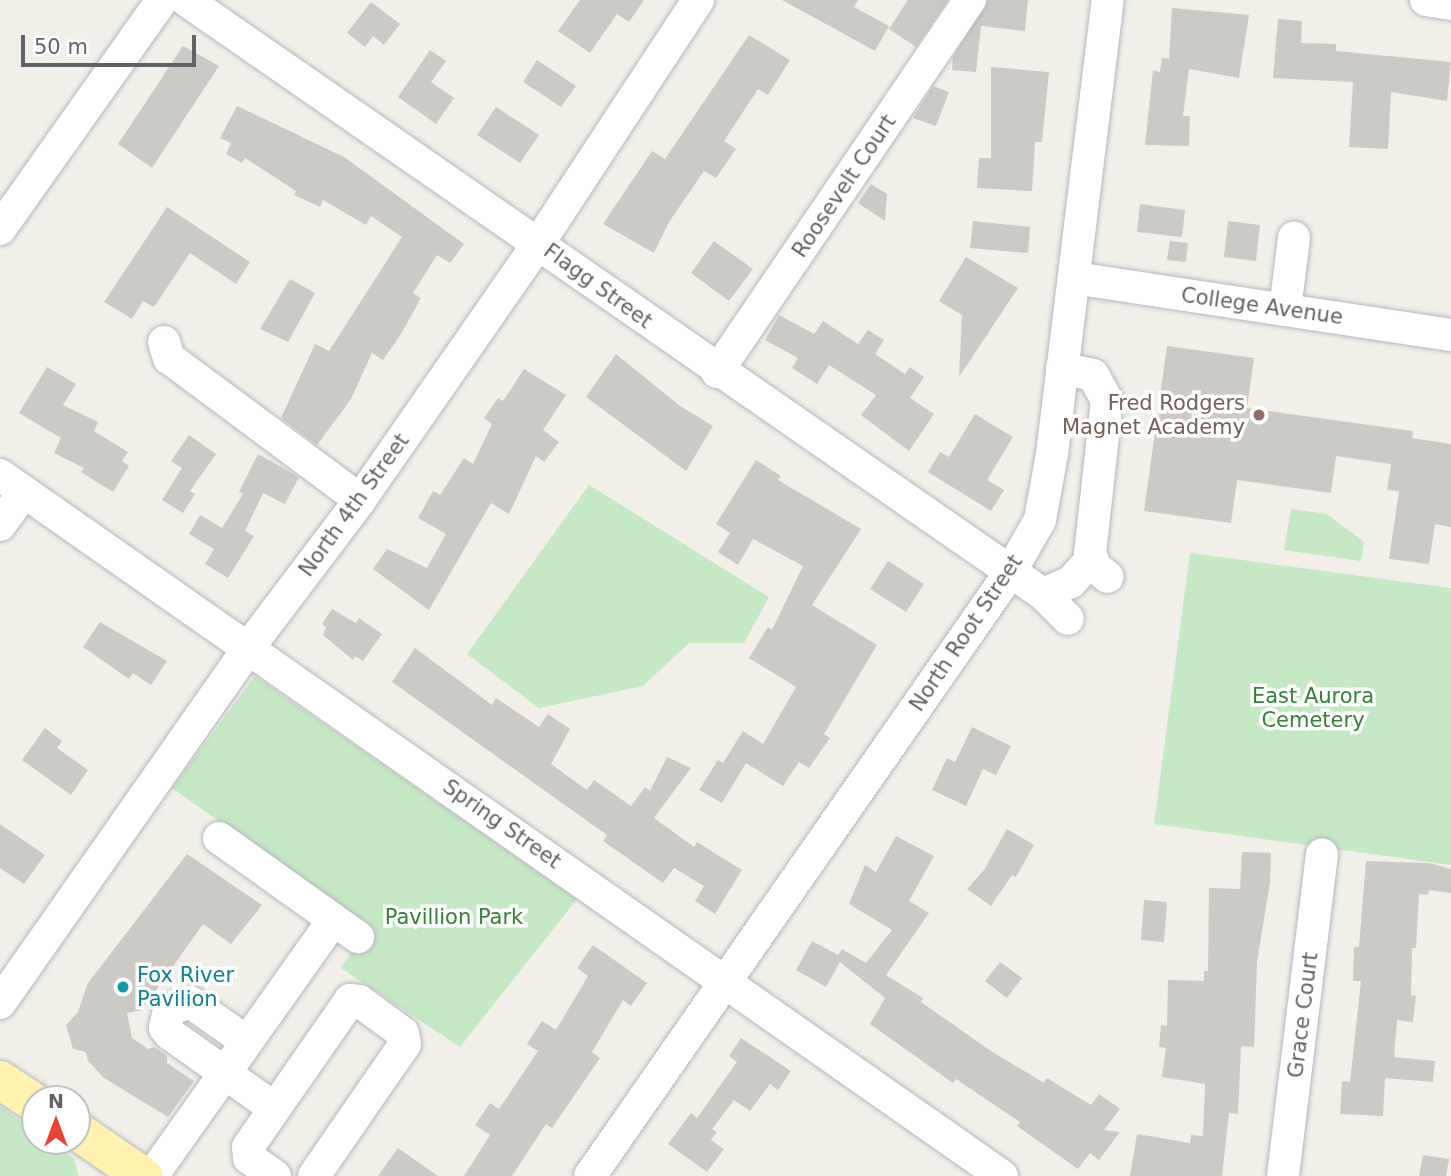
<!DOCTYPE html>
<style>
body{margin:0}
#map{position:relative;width:1451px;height:1176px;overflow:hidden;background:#f1efe8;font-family:"DejaVu Sans",sans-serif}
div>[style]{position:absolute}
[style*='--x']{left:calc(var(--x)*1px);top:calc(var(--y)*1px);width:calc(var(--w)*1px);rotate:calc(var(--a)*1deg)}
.green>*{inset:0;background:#c5e8c5}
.building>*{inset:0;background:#cccac5}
.roads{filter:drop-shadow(0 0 2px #b5b8bc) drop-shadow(0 0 2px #b5b8bc)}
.minor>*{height:32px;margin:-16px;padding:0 16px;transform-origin:16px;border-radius:16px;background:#fff}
.major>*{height:38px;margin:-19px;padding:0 19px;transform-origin:19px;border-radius:19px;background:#fff2af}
.dots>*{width:19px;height:19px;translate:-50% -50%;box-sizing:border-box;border:4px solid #fff;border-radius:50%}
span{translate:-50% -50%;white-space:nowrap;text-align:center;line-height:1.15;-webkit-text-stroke:7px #fff;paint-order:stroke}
.street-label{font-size:21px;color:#5f6368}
.education-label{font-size:21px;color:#785e54}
.right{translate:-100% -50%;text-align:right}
.park-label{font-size:21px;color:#348238}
.culture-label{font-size:21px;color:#0d838f}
.left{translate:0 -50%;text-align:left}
.north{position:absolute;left:21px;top:1085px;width:70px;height:70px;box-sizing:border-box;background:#fff;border:2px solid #bfc1c3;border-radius:50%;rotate:0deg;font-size:19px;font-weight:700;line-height:28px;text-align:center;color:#5f6368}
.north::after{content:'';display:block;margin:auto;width:24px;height:32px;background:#ea4335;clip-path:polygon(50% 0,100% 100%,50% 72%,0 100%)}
.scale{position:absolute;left:21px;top:35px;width:175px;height:32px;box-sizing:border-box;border:4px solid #5f6368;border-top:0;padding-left:9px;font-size:21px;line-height:24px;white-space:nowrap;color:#5f6368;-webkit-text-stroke:5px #fff;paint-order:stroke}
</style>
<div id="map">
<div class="green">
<i style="clip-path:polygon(589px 485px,769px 597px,744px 643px,689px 643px,643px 686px,539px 708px,467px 654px)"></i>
<i style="clip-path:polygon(1291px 509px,1327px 514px,1364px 542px,1361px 561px,1284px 550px)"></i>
<i style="clip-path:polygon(1190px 553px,1451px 588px,1451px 865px,1154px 824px)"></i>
<i style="clip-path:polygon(255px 676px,577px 899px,460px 1047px,341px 968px,368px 926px,172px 788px)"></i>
<i style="clip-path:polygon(0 1106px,35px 1131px,35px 1141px,49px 1141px,74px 1159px,79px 1176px,0 1176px)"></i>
</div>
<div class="building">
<i style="clip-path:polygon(580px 0,644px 0,629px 22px,617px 14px,590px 53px,558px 31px)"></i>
<i style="clip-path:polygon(782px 0,858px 0,854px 7px,889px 26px,875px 51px)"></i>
<i style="clip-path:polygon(908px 0,948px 0,916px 47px,889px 29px)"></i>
<i style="clip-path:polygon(988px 0,1028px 0,1025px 31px,981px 26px,976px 72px,952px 70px,953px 57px)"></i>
<i style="clip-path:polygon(371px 2px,400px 24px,384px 45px,373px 36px,365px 47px,347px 33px)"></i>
<i style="clip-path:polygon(1172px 8px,1249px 15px,1239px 78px,1189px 69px,1183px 116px,1190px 116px,1189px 146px,1145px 145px,1153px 70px,1160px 72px,1162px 58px,1169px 59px)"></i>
<i style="clip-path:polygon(1278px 19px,1302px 21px,1301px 43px,1336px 44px,1336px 51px,1451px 62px,1447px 101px,1391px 92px,1388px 149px,1349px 147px,1353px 82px,1273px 78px)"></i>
<i style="clip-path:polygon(749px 35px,790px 60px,768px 95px,758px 89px,724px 141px,736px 149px,716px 178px,704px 171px,669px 222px,654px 253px,603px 224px,652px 151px,665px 159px)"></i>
<i style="clip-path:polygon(183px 46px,219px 66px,152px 168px,118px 144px)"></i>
<i style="clip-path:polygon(430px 50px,446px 61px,431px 82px,454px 98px,436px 124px,398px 97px)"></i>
<i style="clip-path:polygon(537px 60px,576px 86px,561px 107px,523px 82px)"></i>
<i style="clip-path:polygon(991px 67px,1049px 72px,1042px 142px,1035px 142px,1032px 191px,977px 188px,979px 158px,991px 158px)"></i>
<i style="clip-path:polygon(933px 86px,949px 92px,936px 126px,913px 118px)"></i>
<i style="clip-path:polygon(237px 106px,344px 157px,464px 244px,450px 263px,437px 255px,413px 293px,421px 298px,401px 334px,383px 360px,372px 353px,351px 399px,317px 445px,281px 418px,315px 344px,329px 351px,402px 237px,371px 216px,366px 225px,323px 200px,320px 207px,294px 195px,296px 191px,245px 158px,242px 163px,226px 154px,231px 143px,220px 138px)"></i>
<i style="clip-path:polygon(496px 107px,539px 135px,520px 163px,477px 135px)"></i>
<i style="clip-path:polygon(871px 184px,887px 194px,885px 221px,858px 203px)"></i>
<i style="clip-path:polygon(1140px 204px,1185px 210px,1182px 237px,1137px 232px)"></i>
<i style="clip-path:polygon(167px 207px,250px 262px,236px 284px,190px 253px,154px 307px,143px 301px,132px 319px,104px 302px)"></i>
<i style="clip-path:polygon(973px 221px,1030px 227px,1028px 253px,970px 248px)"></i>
<i style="clip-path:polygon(1228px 221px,1260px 225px,1256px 261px,1224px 257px)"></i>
<i style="clip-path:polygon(714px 241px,753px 269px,729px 301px,691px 273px)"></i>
<i style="clip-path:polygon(1170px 241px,1188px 243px,1186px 262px,1167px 260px)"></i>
<i style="clip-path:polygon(966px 257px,1018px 288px,959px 377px,962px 315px,939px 301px)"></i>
<i style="clip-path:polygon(290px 279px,315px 293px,288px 342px,260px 329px)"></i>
<i style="clip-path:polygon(779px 315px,814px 334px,823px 321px,858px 344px,868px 330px,884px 340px,875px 354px,905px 374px,910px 367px,924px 377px,910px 398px,934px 414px,909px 451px,861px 415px,876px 395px,829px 365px,817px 384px,792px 368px,798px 358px,765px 340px)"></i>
<i style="clip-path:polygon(1167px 346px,1254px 358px,1247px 408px,1413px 431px,1412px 438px,1451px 444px,1451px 527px,1435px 524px,1429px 564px,1389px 559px,1399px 491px,1387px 490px,1391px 464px,1336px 456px,1331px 493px,1237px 480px,1231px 523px,1144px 511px)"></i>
<i style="clip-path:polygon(616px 354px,680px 406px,713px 426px,686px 471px,586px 397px)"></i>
<i style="clip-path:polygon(47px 367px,76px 384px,63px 405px,98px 422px,94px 431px,128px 452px,122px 461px,129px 466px,113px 492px,81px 472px,84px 468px,54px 453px,61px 438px,19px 413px)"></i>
<i style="clip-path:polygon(524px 369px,566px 395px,543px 430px,559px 442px,544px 462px,536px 456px,509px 514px,491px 503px,429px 610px,373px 569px,387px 549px,427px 568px,446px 534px,418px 518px,433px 491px,440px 495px,464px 458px,473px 464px,492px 424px,484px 418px,498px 398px,503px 401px)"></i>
<i style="clip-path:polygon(975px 414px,1013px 437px,987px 480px,1004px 490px,991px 511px,928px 472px,940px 452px,949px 457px)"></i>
<i style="clip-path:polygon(189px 435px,216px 454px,190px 491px,195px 494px,183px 513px,162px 500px,182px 468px,171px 461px)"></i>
<i style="clip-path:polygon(258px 454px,299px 477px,285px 504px,263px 493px,245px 531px,254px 536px,228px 578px,205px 564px,214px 549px,189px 534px,200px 515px,222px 528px,243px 494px,239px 492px)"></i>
<i style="clip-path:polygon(756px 460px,781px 476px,778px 480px,861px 529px,812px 605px,877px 645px,824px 734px,830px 738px,809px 768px,799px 762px,783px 786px,746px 763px,722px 803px,699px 790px,718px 760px,723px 763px,743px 731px,763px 744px,796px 687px,749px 658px,768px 627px,772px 630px,803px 566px,753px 539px,738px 565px,718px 552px,730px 533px,716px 524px)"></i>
<i style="clip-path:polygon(888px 561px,924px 584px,906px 612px,870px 589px)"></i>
<i style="clip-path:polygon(332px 609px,356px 623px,359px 618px,382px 634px,363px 661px,355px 656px,353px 660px,323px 635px,326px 627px,322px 624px)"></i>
<i style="clip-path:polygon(100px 622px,167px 661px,151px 685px,133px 673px,129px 679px,83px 647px)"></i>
<i style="clip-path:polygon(415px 648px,492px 705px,496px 698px,539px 727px,548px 714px,570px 729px,551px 764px,587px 790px,594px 780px,631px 806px,645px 787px,650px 791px,667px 757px,691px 768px,654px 818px,694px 847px,697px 842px,742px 870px,715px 914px,695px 901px,704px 886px,674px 868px,663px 883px,603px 841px,607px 835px,392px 682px)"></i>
<i style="clip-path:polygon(972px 727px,1011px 746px,996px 775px,983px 769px,966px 806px,932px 790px,947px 758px,955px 762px)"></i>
<i style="clip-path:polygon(45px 728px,62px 741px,57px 748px,88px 770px,71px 795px,22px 760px)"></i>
<i style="clip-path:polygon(0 824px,45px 855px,24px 884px,0 868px)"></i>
<i style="clip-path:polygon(1007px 829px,1034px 845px,1016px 877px,1012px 875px,991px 906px,967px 889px,984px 870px)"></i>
<i style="clip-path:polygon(896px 836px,934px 856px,909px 901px,929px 913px,886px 975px,923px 998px,921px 1002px,991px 1051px,1044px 1083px,1047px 1078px,1091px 1105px,1099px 1094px,1120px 1109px,1104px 1130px,1120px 1132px,1099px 1160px,1090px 1153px,1078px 1169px,1017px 1126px,1020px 1122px,956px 1079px,953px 1083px,870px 1024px,885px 998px,840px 962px,826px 987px,796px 970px,812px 941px,838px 955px,842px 949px,866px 963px,892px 930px,849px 904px,865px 865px,876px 872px)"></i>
<i style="clip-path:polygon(1242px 852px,1271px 853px,1270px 883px,1257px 962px,1254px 1047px,1241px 1046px,1238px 1114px,1229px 1113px,1222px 1176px,1130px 1176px,1137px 1134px,1190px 1143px,1191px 1135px,1203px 1136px,1205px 1084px,1162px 1077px,1166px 1048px,1159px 1047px,1161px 1025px,1167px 1026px,1168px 980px,1204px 981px,1204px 971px,1208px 971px,1209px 888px,1240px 889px)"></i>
<i style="clip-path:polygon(187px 854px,262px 905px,231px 944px,203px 924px,142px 1010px,127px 1013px,132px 1038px,148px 1049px,154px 1047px,167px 1056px,167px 1063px,194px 1081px,168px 1117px,104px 1078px,88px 1061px,86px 1052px,73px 1049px,66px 1025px,78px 1012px,88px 983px)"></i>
<i style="clip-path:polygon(1366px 861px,1429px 863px,1451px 869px,1451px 893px,1429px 890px,1428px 895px,1419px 894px,1416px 948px,1412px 948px,1411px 995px,1416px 996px,1413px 1022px,1397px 1020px,1394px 1057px,1435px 1061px,1433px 1082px,1385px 1078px,1383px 1116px,1340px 1114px,1342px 1081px,1350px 1082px,1361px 981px,1353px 981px,1354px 947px,1359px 947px)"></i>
<i style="clip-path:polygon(1144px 900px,1167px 902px,1164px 942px,1141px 940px)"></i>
<i style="clip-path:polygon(593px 945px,647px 983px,631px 1006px,623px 1000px,592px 1052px,600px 1058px,552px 1128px,546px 1124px,512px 1176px,464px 1176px,490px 1135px,475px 1125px,490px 1103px,499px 1109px,538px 1051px,527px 1044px,542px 1021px,556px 1030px,588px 976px,577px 968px)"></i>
<i style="clip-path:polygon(1000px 962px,1022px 978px,1007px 998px,985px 981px)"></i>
<i style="clip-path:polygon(741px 1038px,791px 1071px,778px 1090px,770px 1084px,750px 1111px,734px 1100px,712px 1129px,717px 1132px,711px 1140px,724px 1149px,707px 1172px,668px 1144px,691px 1113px,697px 1118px,737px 1062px,729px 1056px)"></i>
<i style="clip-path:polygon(398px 1148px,438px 1176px,378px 1176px)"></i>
<i style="clip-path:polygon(1423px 1155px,1449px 1159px,1446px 1176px,1419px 1176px)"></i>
</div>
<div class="roads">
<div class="minor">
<i style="--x:186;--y:0;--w:1043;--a:34.73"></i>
<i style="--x:1043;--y:594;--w:35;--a:45"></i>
<i style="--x:1426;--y:0;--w:25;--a:9"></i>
<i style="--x:0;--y:229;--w:281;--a:-54.7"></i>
<i style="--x:1074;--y:278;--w:381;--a:8.6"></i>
<i style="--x:1285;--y:310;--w:73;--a:-82.9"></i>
<i style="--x:164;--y:342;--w:17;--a:73"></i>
<i style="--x:169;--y:358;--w:238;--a:36.6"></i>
<i style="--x:1062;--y:368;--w:32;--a:13"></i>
<i style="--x:1093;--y:375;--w:29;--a:61"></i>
<i style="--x:1107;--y:400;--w:154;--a:96.3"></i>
<i style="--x:1090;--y:553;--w:15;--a:70"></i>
<i style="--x:1095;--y:567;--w:16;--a:38"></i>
<i style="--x:717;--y:372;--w:450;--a:-55.8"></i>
<i style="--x:0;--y:475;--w:1223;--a:34.98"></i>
<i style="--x:0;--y:525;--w:41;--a:-54"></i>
<i style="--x:1043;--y:594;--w:30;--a:-23"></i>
<i style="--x:1071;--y:582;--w:30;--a:-48"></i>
<i style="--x:219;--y:838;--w:171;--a:35.5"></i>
<i style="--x:0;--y:1003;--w:434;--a:-55"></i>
<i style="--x:249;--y:647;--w:184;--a:-52.9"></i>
<i style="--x:360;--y:500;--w:312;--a:-55.2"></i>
<i style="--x:538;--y:244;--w:292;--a:-56.7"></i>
<i style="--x:246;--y:1041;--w:68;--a:-145.1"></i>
<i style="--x:190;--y:1002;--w:22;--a:159"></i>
<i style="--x:169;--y:1010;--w:18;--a:103"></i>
<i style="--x:165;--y:1028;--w:8;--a:50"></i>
<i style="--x:170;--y:1034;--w:128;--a:35.4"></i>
<i style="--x:152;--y:1176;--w:314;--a:-54.7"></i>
<i style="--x:275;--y:1176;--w:32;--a:-145"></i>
<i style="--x:249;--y:1158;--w:11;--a:-95"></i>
<i style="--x:248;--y:1147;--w:179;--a:-55.2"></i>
<i style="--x:350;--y:1000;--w:9;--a:6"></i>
<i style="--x:359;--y:1001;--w:54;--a:36"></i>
<i style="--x:403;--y:1033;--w:11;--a:80"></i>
<i style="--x:405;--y:1044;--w:160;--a:124.6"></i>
<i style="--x:590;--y:1176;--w:733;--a:-55.16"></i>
<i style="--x:1009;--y:574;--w:62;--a:-60.1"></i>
<i style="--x:1040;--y:520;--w:67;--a:-79.7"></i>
<i style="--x:1052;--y:454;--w:457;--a:-83"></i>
<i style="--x:1283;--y:1176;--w:324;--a:-83.1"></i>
</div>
<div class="major">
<i style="--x:0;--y:1080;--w:42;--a:33.3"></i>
<i style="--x:77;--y:1131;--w:80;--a:34.3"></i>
</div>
</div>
<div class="dots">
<i style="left:1259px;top:415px;background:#8d6e63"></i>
<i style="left:123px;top:987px;background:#0f9aa8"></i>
</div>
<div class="street-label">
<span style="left:844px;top:186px;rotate:-56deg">Roosevelt Court</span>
<span style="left:598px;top:286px;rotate:36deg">Flagg Street</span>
<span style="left:1262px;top:306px;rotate:8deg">College Avenue</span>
<span style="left:354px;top:505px;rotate:-54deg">North 4th Street</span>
<span style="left:966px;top:633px;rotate:-56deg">North Root Street</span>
<span style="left:502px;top:824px;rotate:35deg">Spring Street</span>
<span style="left:1303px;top:1015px;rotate:-83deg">Grace Court</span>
</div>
<div class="education-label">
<span class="right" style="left:1245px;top:415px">Fred Rodgers<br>Magnet Academy</span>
</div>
<div class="park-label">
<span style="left:1313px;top:708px">East Aurora<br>Cemetery</span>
<span style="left:454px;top:917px">Pavillion Park</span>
</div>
<div class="culture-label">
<span class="left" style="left:137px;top:987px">Fox River<br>Pavilion</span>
</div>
<div class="north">N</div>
<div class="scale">50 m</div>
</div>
